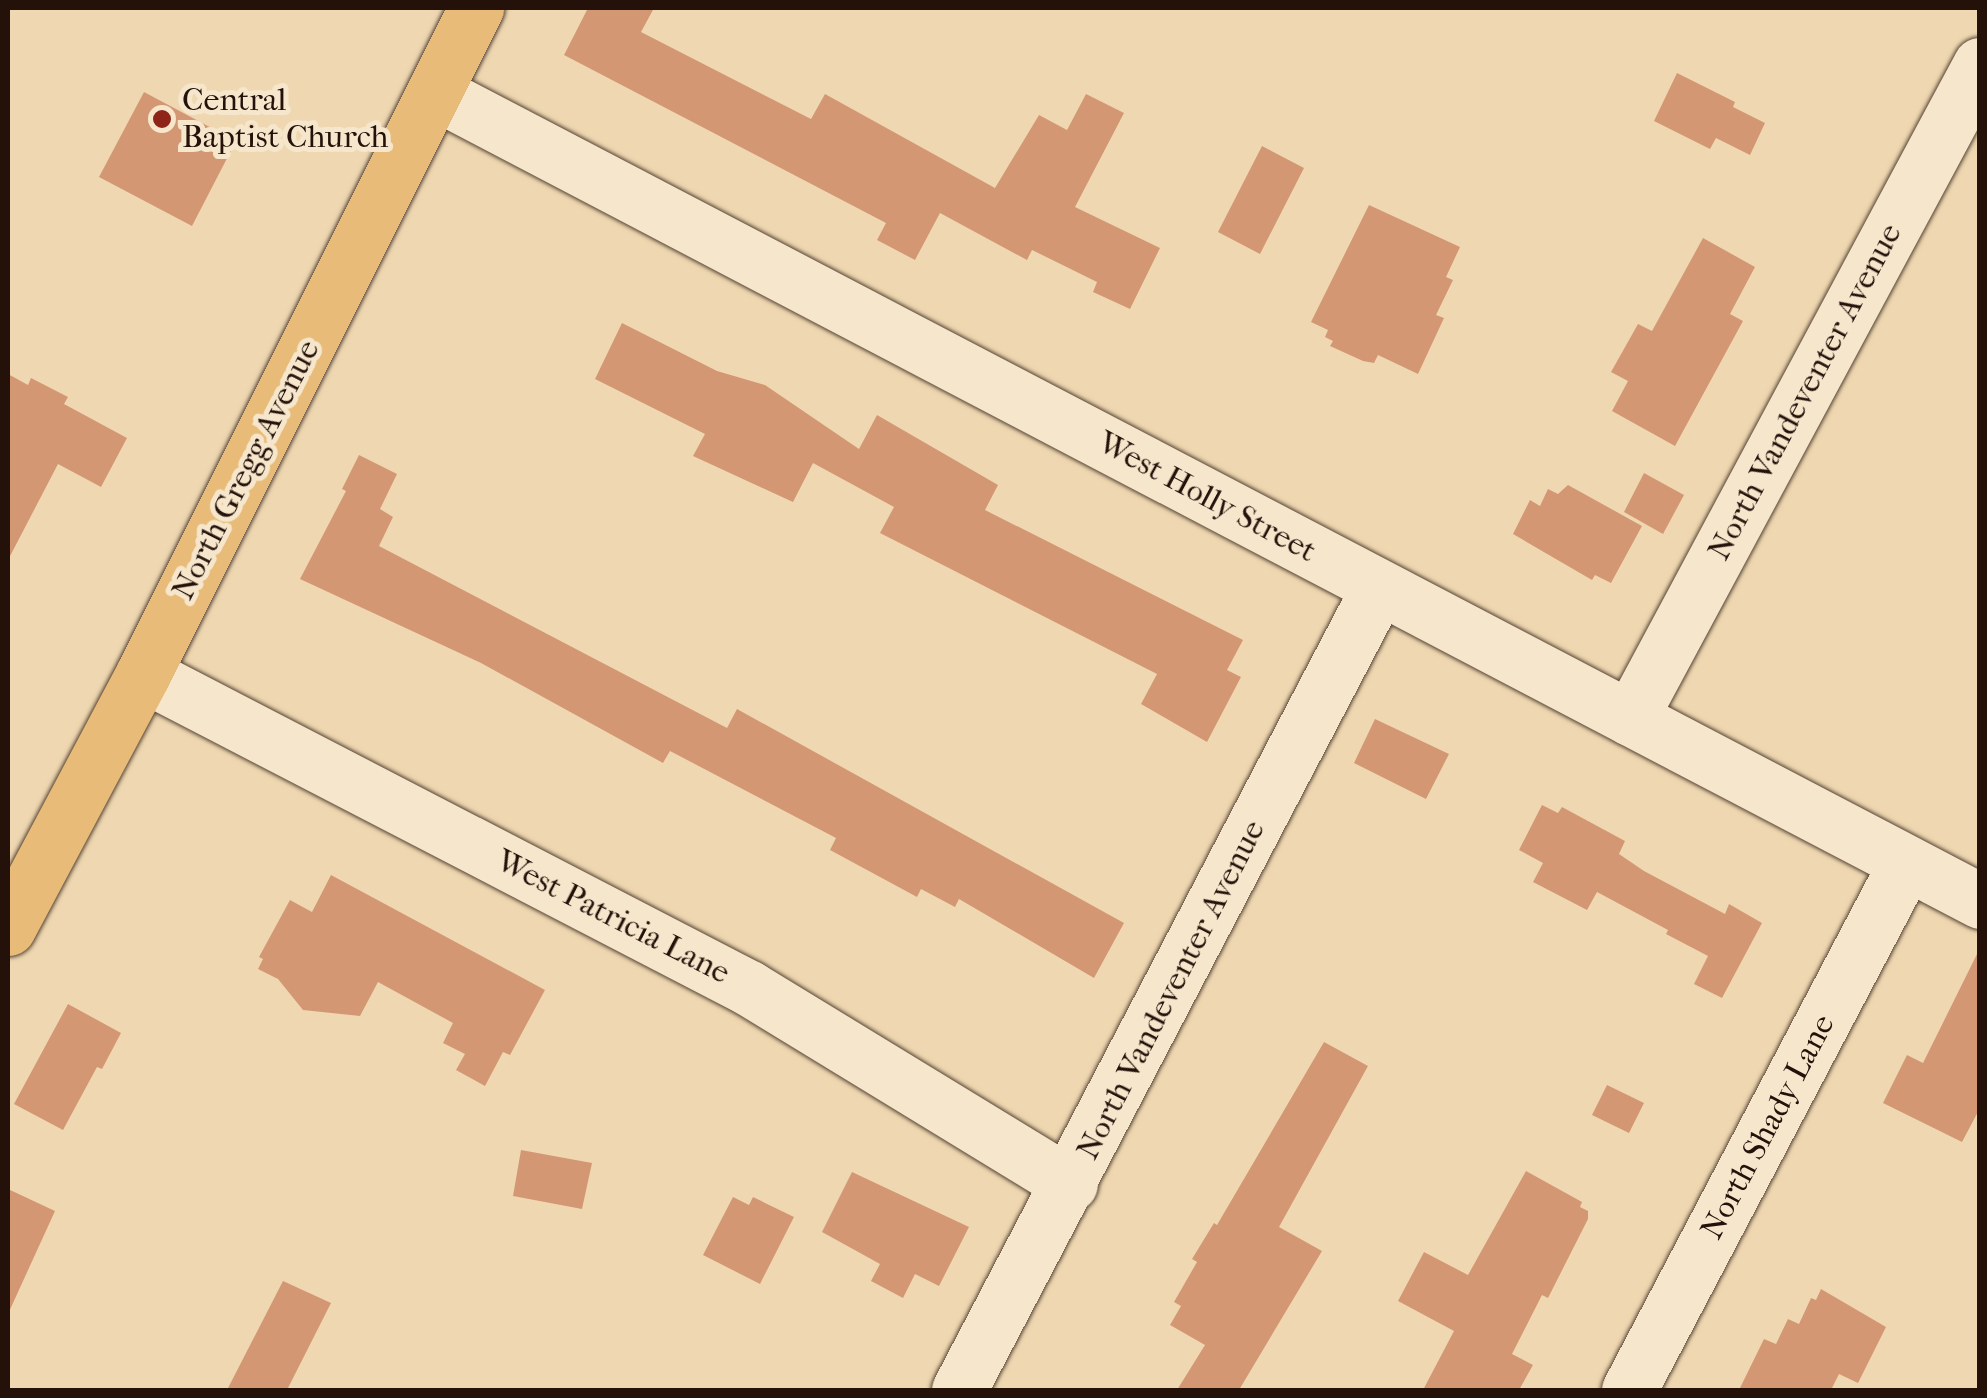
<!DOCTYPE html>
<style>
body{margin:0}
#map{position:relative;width:1987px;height:1398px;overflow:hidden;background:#efd8b1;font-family:"IM FELL French Canon",serif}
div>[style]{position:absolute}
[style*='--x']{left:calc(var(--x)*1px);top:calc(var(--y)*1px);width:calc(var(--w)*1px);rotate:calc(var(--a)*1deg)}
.building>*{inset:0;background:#d49774}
.roads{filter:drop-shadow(0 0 2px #564334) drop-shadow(0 0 2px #564334)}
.minor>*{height:55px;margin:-27.5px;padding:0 27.5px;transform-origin:27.5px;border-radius:27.5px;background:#f5e6cc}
.major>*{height:55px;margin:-27.5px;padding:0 27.5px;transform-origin:27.5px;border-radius:27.5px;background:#e8bc78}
.dots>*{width:28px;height:28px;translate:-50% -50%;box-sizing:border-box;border:5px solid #f5e6cc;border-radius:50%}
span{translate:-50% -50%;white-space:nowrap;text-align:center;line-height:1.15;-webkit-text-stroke:10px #f5e6cc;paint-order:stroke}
.poi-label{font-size:32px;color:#23110a}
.left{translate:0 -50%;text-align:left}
.street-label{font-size:32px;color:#23110a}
.frame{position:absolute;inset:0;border:10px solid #23110a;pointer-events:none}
</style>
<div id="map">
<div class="building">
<i style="clip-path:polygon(588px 8px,654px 8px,641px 32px,811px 119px,825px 94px,995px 188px,1039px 115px,1067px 130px,1086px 94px,1124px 113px,1075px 207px,1160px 248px,1130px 309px,1093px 292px,1097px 282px,1032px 250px,1027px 260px,940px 213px,915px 260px,877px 240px,886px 223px,564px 55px)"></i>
<i style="clip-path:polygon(1677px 73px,1735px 102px,1733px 107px,1765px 123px,1750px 155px,1716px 138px,1710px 149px,1654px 121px)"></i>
<i style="clip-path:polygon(144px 92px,236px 141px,192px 226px,99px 177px)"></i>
<i style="clip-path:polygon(1262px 146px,1304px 168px,1260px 254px,1218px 232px)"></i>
<i style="clip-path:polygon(1369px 205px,1460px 247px,1446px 277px,1453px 280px,1436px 315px,1444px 318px,1418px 374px,1378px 355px,1374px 363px,1363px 361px,1330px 346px,1333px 341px,1325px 337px,1328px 330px,1311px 322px)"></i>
<i style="clip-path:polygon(1703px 238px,1755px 267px,1730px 314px,1743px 321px,1675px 446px,1612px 411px,1628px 381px,1611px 372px,1638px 324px,1652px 331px)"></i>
<i style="clip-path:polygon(622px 323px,717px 371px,765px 385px,859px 449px,877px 415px,998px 485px,985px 510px,1243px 640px,1227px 670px,1241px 677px,1207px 742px,1141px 704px,1157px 674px,880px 533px,894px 507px,813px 463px,793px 502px,693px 456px,705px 434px,595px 379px)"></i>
<i style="clip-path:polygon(8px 374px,28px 385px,31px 378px,68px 397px,64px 404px,127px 438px,101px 487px,58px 464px,8px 560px)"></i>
<i style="clip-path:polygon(359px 455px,397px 474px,380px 509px,393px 517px,379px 546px,727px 728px,737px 709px,1124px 923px,1094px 978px,959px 899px,955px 907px,921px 889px,917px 897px,830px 850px,836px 838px,670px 751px,663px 763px,481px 663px,300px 579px,346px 491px,342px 489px)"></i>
<i style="clip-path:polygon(1644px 473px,1684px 495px,1663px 534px,1624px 512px)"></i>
<i style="clip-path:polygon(1568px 485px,1642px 526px,1611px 583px,1595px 575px,1592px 580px,1513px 534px,1530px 500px,1540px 506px,1548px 489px,1558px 494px)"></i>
<i style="clip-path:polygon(1375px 719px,1449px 754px,1426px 799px,1354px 763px)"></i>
<i style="clip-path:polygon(1542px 805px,1558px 813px,1562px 807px,1625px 841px,1619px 854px,1644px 871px,1725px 914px,1729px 904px,1762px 923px,1722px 998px,1694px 984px,1708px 956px,1666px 934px,1668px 930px,1597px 892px,1587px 910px,1533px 882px,1543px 863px,1519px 850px)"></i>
<i style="clip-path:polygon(331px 875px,545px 990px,510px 1055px,503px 1052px,485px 1086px,456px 1070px,465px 1054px,443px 1043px,453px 1023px,378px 982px,360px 1016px,303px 1010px,278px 979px,258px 969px,263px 959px,259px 957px,290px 900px,312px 912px)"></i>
<i style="clip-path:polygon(1980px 948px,1980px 1108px,1962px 1142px,1883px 1103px,1907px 1055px,1923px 1063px)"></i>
<i style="clip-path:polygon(68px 1004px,121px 1033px,102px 1069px,97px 1067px,63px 1130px,14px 1104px)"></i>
<i style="clip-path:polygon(1324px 1042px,1368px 1066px,1279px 1227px,1322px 1251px,1239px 1390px,1177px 1390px,1205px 1345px,1170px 1325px,1181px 1306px,1174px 1302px,1197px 1262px,1192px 1259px,1214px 1223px,1217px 1225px)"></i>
<i style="clip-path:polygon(1607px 1085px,1644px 1103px,1629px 1133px,1592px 1115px)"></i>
<i style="clip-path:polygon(521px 1150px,592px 1163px,582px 1209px,513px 1196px)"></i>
<i style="clip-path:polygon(1526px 1171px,1582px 1202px,1580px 1207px,1588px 1211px,1588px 1219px,1548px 1298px,1542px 1295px,1512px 1354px,1533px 1365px,1519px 1390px,1423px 1390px,1454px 1331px,1398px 1301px,1424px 1252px,1468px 1275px)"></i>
<i style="clip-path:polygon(852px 1172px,969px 1227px,939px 1286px,915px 1274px,903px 1298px,871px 1281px,880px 1264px,822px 1232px)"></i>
<i style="clip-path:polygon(8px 1189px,55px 1211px,8px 1314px)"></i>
<i style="clip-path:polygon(733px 1197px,749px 1205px,753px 1197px,794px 1217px,760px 1284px,703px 1255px)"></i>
<i style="clip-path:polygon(283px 1281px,331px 1303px,287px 1390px,227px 1390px)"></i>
<i style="clip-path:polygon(1821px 1289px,1886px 1327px,1858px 1383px,1839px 1374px,1831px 1390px,1739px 1390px,1764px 1339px,1776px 1344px,1788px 1319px,1799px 1324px,1811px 1298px,1816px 1300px)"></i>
</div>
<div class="roads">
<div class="minor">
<i style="--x:434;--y:92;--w:1745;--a:27.62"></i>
<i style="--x:143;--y:674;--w:683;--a:27.39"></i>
<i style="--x:749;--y:988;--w:376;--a:31.4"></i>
<i style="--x:1630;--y:718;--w:741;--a:-61.81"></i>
<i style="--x:959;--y:1390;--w:906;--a:-62.39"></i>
<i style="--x:1629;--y:1390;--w:595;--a:-62.27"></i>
</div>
<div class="major">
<i style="--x:8;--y:928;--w:288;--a:-62"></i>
<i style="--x:143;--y:674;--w:745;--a:-63.43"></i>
</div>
</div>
<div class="dots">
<i style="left:162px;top:119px;background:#8f2418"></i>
</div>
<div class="poi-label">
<span class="left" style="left:182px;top:119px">Central<br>Baptist Church</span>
</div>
<div class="street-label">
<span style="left:1805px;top:392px;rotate:-62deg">North Vandeventer Avenue</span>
<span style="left:246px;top:470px;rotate:-63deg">North Gregg Avenue</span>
<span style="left:1207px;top:497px;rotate:28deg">West Holly Street</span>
<span style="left:613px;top:917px;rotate:27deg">West Patricia Lane</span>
<span style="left:1171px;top:990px;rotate:-63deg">North Vandeventer Avenue</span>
<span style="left:1768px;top:1127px;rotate:-62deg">North Shady Lane</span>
</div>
<div class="frame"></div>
</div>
